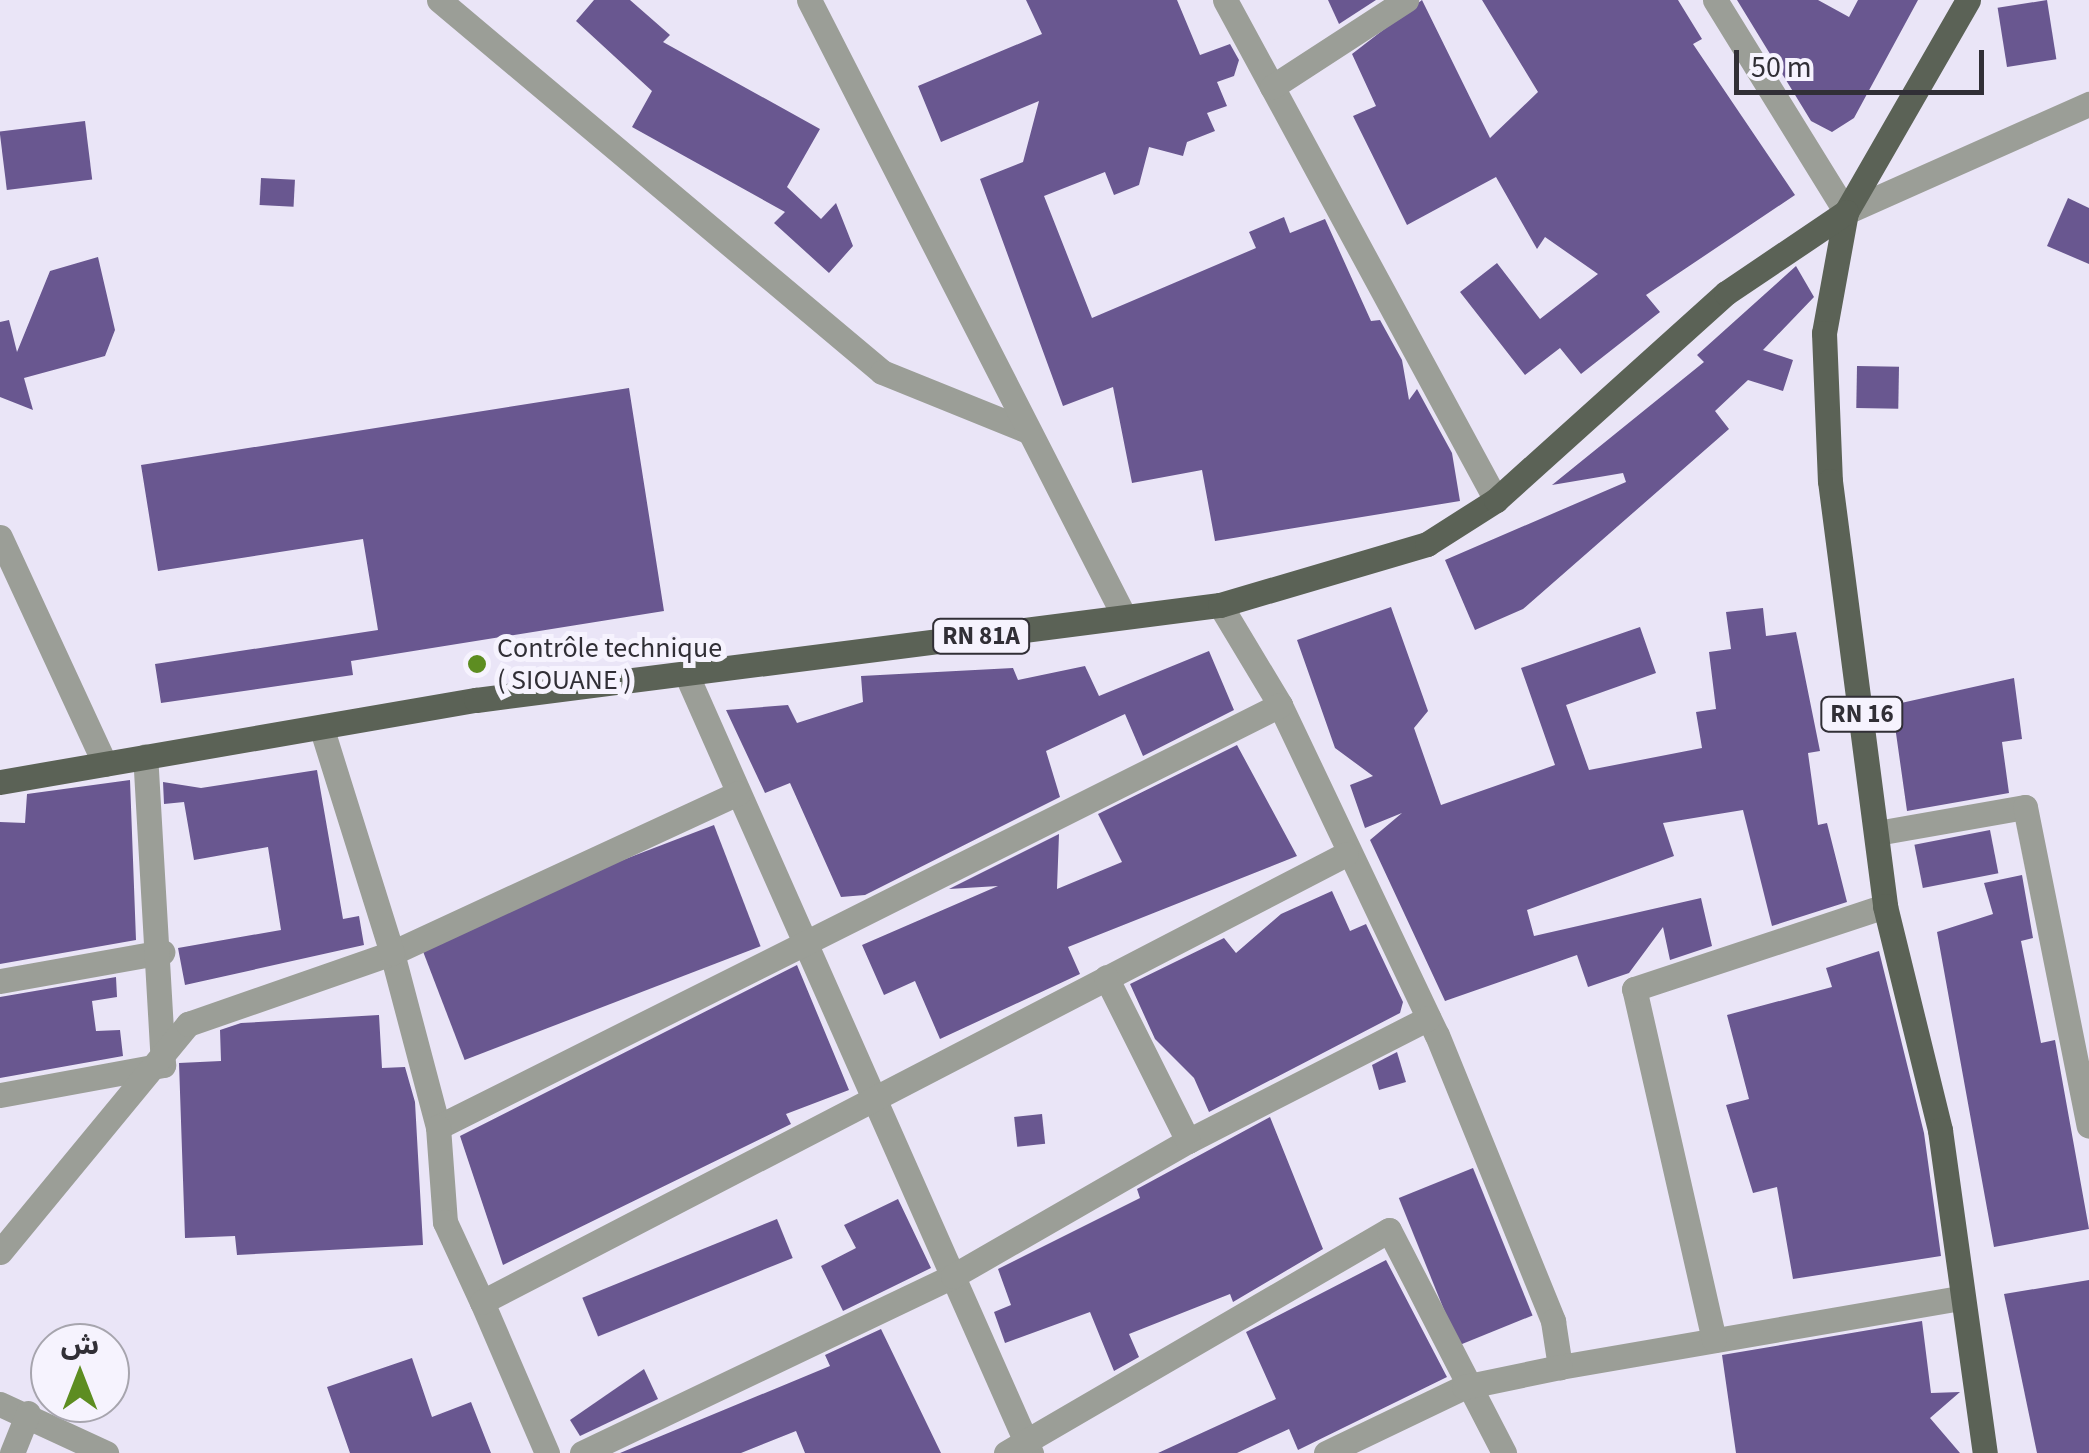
<!DOCTYPE html>
<html>
<head>
<meta charset="utf-8">
<style>
  body { margin:0 }
  #map { position:relative; width:2089px; height:1453px; overflow:hidden; background:#eae5f7; font-family:"Source Sans 3","Noto Sans Arabic",sans-serif }
  div>[style] { position:absolute }
  .building>* { inset:0; background:#695790; transform-origin:0 0 }
  .street>* { height:25px; margin:-12.5px; padding:0 12.5px; transform-origin:12.5px; border-radius:12.5px; background:#9b9e97 }
  .primary>* { height:25px; margin:-12.5px; padding:0 12.5px; transform-origin:12.5px; border-radius:12.5px; background:#5b6256 }
  .dots>* { width:28px; height:28px; translate:-50% -50%; box-sizing:border-box; border:5px solid #f6f3fe; border-radius:50% }
  span { translate:-50% -50%; white-space:nowrap; text-align:center; line-height:1.15; -webkit-text-stroke:10px #f6f3fe; paint-order:stroke }
  .shield-label span { padding:2px 8px; background:#f6f3fe; border:2px solid; border-radius:8px; -webkit-text-stroke-width:0 }
  .shield-label { font-size:25px; color:#312f36; font-weight:700 }
  .poi-label { font-size:28px; color:#312f36 }
  .left { translate:0 -50%; text-align:left }
  .north { position:absolute; left:30px; top:1323px; width:100px; height:100px; box-sizing:border-box; background:#f6f3fe; border:2px solid #a7a5ae; border-radius:50%; rotate:0deg; font-size:28px; font-weight:700; line-height:40px; text-align:center; color:#312f36 }
  .north::after { content:''; display:block; margin:auto; width:35px; height:45px; background:#5d8d21; clip-path:polygon(50% 0,100% 100%,50% 72%,0 100%) }
  .scale { position:absolute; left:1734px; top:50px; width:250px; height:45px; box-sizing:border-box; border:5px solid #312f36; border-top:0; padding-left:12px; font-size:30px; line-height:35px; white-space:nowrap; color:#312f36; -webkit-text-stroke:8px #f6f3fe; paint-order:stroke }
</style>
</head>
<body>
<div id="map">
  <div class="building">
    <div style="clip-path:polygon(594px 0,630px 0,670px 35px,663px 42px,820px 129px,787px 187px,821px 219px,836px 203px,853px 246px,829px 273px,774px 223px,785px 212px,632px 127px,652px 91px,576px 21px)"></div>
    <div style="clip-path:polygon(1026px 0,1177px 0,1200px 55px,1230px 44px,1239px 60px,1234px 76px,1217px 82px,1227px 106px,1207px 113px,1215px 131px,1187px 142px,1183px 156px,1149px 147px,1139px 185px,1114px 195px,1105px 172px,1044px 196px,1092px 318px,1256px 248px,1249px 232px,1284px 217px,1290px 233px,1325px 219px,1371px 321px,1380px 320px,1402px 360px,1409px 400px,1417px 389px,1452px 453px,1460px 501px,1215px 541px,1202px 470px,1132px 483px,1113px 387px,1063px 406px,980px 179px,1023px 162px,1039px 101px,941px 142px,918px 86px,1042px 34px)"></div>
    <div style="clip-path:polygon(1328px 0,1376px 0,1339px 24px)"></div>
    <div style="clip-path:polygon(1422px 0,1490px 138px,1538px 92px,1482px 0,1678px 0,1702px 39px,1693px 44px,1795px 195px,1646px 295px,1660px 312px,1581px 374px,1560px 348px,1525px 375px,1460px 292px,1497px 263px,1540px 319px,1598px 274px,1545px 237px,1537px 249px,1496px 177px,1407px 225px,1353px 116px,1376px 106px,1352px 54px)"></div>
    <div style="clip-path:polygon(1737px 0,1818px 0,1849px 17px,1858px 0,1918px 0,1854px 118px,1832px 132px,1811px 121px)"></div>
    <div style="left:2047px;top:0;width:60px;height:50px;rotate:81deg"></div>
    <div style="left:85px;top:121px;width:59px;height:86px;rotate:83deg"></div>
    <div style="left:261px;top:178px;width:34px;height:27px;rotate:3deg"></div>
    <div style="clip-path:polygon(2068px 198px,2089px 208px,2089px 264px,2047px 246px)"></div>
    <div style="clip-path:polygon(98px 257px,115px 330px,105px 356px,24px 378px,33px 410px,0 397px,0 322px,9px 320px,17px 352px,50px 271px)"></div>
    <div style="clip-path:polygon(1796px 266px,1814px 297px,1763px 350px,1793px 360px,1783px 391px,1748px 380px,1715px 411px,1729px 429px,1523px 609px,1475px 630px,1445px 560px,1626px 482px,1623px 473px,1552px 485px,1704px 362px,1697px 355px)"></div>
    <div style="left:1857px;top:366px;width:42px;height:42px;rotate:1deg"></div>
    <div style="clip-path:polygon(629px 388px,664px 611px,351px 661px,353px 675px,161px 703px,155px 664px,378px 630px,363px 539px,158px 571px,141px 465px)"></div>
    <div style="clip-path:polygon(1391px 607px,1428px 711px,1414px 728px,1441px 805px,1555px 765px,1521px 668px,1640px 627px,1656px 673px,1566px 705px,1589px 770px,1702px 748px,1696px 712px,1716px 709px,1709px 652px,1731px 649px,1726px 612px,1763px 608px,1766px 636px,1796px 632px,1820px 751px,1808px 753px,1818px 825px,1827px 823px,1847px 902px,1772px 926px,1743px 810px,1663px 823px,1674px 856px,1527px 910px,1534px 936px,1701px 898px,1712px 946px,1670px 960px,1663px 927px,1629px 973px,1588px 987px,1577px 955px,1445px 1001px,1370px 840px,1402px 813px,1365px 828px,1350px 785px,1373px 776px,1335px 748px,1297px 640px)"></div>
    <div style="clip-path:polygon(1209px 651px,1234px 710px,1143px 756px,1125px 714px,1046px 751px,1060px 797px,865px 895px,841px 897px,790px 783px,765px 793px,726px 710px,788px 705px,797px 723px,863px 702px,861px 676px,1013px 668px,1018px 680px,1085px 666px,1099px 696px)"></div>
    <div style="clip-path:polygon(2014px 678px,2022px 739px,2002px 742px,2009px 793px,1907px 811px,1892px 705px)"></div>
    <div style="clip-path:polygon(1237px 745px,1297px 856px,1068px 947px,1080px 974px,940px 1039px,915px 981px,884px 995px,862px 945px,998px 886px,949px 889px,1059px 834px,1057px 889px,1122px 862px,1098px 814px)"></div>
    <div style="clip-path:polygon(317px 770px,343px 919px,359px 916px,364px 945px,185px 985px,178px 948px,281px 930px,268px 847px,194px 860px,184px 802px,164px 804px,163px 782px,201px 788px)"></div>
    <div style="clip-path:polygon(130px 780px,136px 940px,0 964px,0 822px,25px 823px,27px 794px)"></div>
    <div style="left:714px;top:825px;width:130px;height:317px;rotate:69deg"></div>
    <div style="left:1990px;top:830px;width:44px;height:77px;rotate:79deg"></div>
    <div style="clip-path:polygon(2022px 875px,2033px 938px,2021px 941px,2041px 1043px,2055px 1040px,2089px 1229px,1994px 1247px,1937px 932px,1993px 914px,1984px 883px)"></div>
    <div style="clip-path:polygon(1332px 891px,1350px 931px,1366px 924px,1403px 1002px,1400px 1013px,1209px 1112px,1194px 1078px,1155px 1039px,1130px 984px,1224px 938px,1236px 953px,1281px 914px)"></div>
    <div style="clip-path:polygon(1879px 951px,1924px 1133px,1941px 1256px,1793px 1279px,1777px 1187px,1753px 1193px,1726px 1105px,1749px 1099px,1727px 1015px,1832px 987px,1826px 968px)"></div>
    <div style="clip-path:polygon(797px 965px,849px 1090px,786px 1114px,791px 1124px,503px 1265px,460px 1136px)"></div>
    <div style="clip-path:polygon(116px 977px,117px 997px,92px 1001px,96px 1031px,120px 1030px,123px 1056px,0 1078px,0 997px)"></div>
    <div style="clip-path:polygon(379px 1015px,382px 1068px,405px 1067px,415px 1102px,423px 1245px,237px 1255px,235px 1236px,185px 1238px,179px 1063px,221px 1061px,220px 1030px,241px 1023px)"></div>
    <div style="clip-path:polygon(1397px 1052px,1406px 1082px,1379px 1090px,1372px 1065px)"></div>
    <div style="left:1042px;top:1114px;width:30px;height:28px;rotate:84deg"></div>
    <div style="clip-path:polygon(1270px 1117px,1323px 1249px,1233px 1302px,1230px 1294px,1129px 1334px,1139px 1357px,1114px 1371px,1090px 1312px,1005px 1343px,994px 1312px,1011px 1305px,998px 1269px,1140px 1198px,1137px 1189px)"></div>
    <div style="left:1473px;top:1168px;width:159px;height:80px;rotate:68deg"></div>
    <div style="clip-path:polygon(898px 1199px,931px 1268px,843px 1311px,821px 1266px,856px 1248px,844px 1225px)"></div>
    <div style="left:777px;top:1219px;width:42px;height:210px;rotate:68deg"></div>
    <div style="clip-path:polygon(1386px 1260px,1447px 1377px,1298px 1450px,1289px 1429px,1237px 1453px,1158px 1453px,1276px 1399px,1246px 1332px)"></div>
    <div style="clip-path:polygon(2089px 1280px,2089px 1453px,2037px 1453px,2004px 1294px)"></div>
    <div style="clip-path:polygon(1922px 1321px,1931px 1393px,1960px 1392px,1930px 1418px,1960px 1453px,1736px 1453px,1722px 1355px)"></div>
    <div style="clip-path:polygon(881px 1329px,941px 1453px,805px 1453px,796px 1431px,741px 1453px,620px 1453px,830px 1366px,825px 1355px)"></div>
    <div style="clip-path:polygon(412px 1358px,432px 1417px,471px 1402px,491px 1453px,350px 1453px,327px 1387px)"></div>
    <div style="clip-path:polygon(644px 1369px,658px 1399px,580px 1436px,570px 1420px)"></div>
  </div>
  <div class="street">
    <div style="left:439px;top:0;width:578px;rotate:40.02deg"></div>
    <div style="left:882px;top:372px;width:157px;rotate:22deg"></div>
    <div style="left:809px;top:0;width:692px;rotate:62.92deg"></div>
    <div style="left:1225px;top:0;width:569px;rotate:61.54deg"></div>
    <div style="left:1715px;top:0;width:249px;rotate:58.3deg"></div>
    <div style="left:1846px;top:212px;width:266px;rotate:-24deg"></div>
    <div style="left:1272px;top:87px;width:160px;rotate:-33deg"></div>
    <div style="left:0;top:537px;width:250px;rotate:65.2deg"></div>
    <div style="left:1220px;top:605px;width:117px;rotate:59deg"></div>
    <div style="left:1280px;top:705px;width:365px;rotate:64.6deg"></div>
    <div style="left:1437px;top:1035px;width:309px;rotate:67.9deg"></div>
    <div style="left:1553px;top:1321px;width:47px;rotate:81.3deg"></div>
    <div style="left:1560px;top:1367px;width:405px;rotate:-9.8deg"></div>
    <div style="left:688px;top:678px;width:848px;rotate:66.13deg"></div>
    <div style="left:738px;top:793px;width:381px;rotate:155.2deg"></div>
    <div style="left:392px;top:953px;width:180px;rotate:75.2deg"></div>
    <div style="left:438px;top:1127px;width:942px;rotate:-26.62deg"></div>
    <div style="left:1877px;top:833px;width:150px;rotate:-10deg"></div>
    <div style="left:2025px;top:807px;width:325px;rotate:78.7deg"></div>
    <div style="left:0;top:981px;width:165px;rotate:-10.1deg"></div>
    <div style="left:0;top:1095px;width:166px;rotate:-10.4deg"></div>
    <div style="left:163px;top:1065px;width:309px;rotate:-93.3deg"></div>
    <div style="left:438px;top:1127px;width:95px;rotate:85.8deg"></div>
    <div style="left:445px;top:1222px;width:88px;rotate:65.2deg"></div>
    <div style="left:1188px;top:1141px;width:270px;rotate:-27.1deg"></div>
    <div style="left:0;top:1252px;width:296px;rotate:-50.5deg"></div>
    <div style="left:188px;top:1024px;width:216px;rotate:-19.2deg"></div>
    <div style="left:392px;top:953px;width:237px;rotate:-107.4deg"></div>
    <div style="left:1714px;top:1340px;width:360px;rotate:-102.8deg"></div>
    <div style="left:1634px;top:989px;width:264px;rotate:-18.3deg"></div>
    <div style="left:0;top:1404px;width:117px;rotate:24.8deg"></div>
    <div style="left:12px;top:1453px;width:43px;rotate:-68.2deg"></div>
    <div style="left:547px;top:1453px;width:164px;rotate:-113.3deg"></div>
    <div style="left:482px;top:1302px;width:973px;rotate:-27.41deg"></div>
    <div style="left:582px;top:1453px;width:411px;rotate:-25.5deg"></div>
    <div style="left:953px;top:1276px;width:271px;rotate:-29.9deg"></div>
    <div style="left:1188px;top:1141px;width:183px;rotate:-116.6deg"></div>
    <div style="left:1006px;top:1453px;width:443px;rotate:-30.2deg"></div>
    <div style="left:1389px;top:1230px;width:251px;rotate:62.7deg"></div>
    <div style="left:1326px;top:1453px;width:153px;rotate:-25.6deg"></div>
    <div style="left:1464px;top:1387px;width:98px;rotate:-11.8deg"></div>
  </div>
  <div class="primary">
    <div style="left:1968px;top:0;width:245px;rotate:119.9deg"></div>
    <div style="left:1846px;top:212px;width:123px;rotate:100.3deg"></div>
    <div style="left:1824px;top:333px;width:148px;rotate:87.7deg"></div>
    <div style="left:1830px;top:481px;width:429px;rotate:82.6deg"></div>
    <div style="left:1885px;top:906px;width:231px;rotate:76.2deg"></div>
    <div style="left:1940px;top:1130px;width:326px;rotate:82.1deg"></div>
    <div style="left:0;top:782px;width:483px;rotate:-9.8deg"></div>
    <div style="left:476px;top:700px;width:750px;rotate:-7.28deg"></div>
    <div style="left:1220px;top:605px;width:216px;rotate:-16.4deg"></div>
    <div style="left:1427px;top:544px;width:82px;rotate:-32.5deg"></div>
    <div style="left:1496px;top:500px;width:309px;rotate:-42deg"></div>
    <div style="left:1726px;top:293px;width:145px;rotate:-34deg"></div>
  </div>
  <div class="dots">
    <div style="left:477px;top:664px;background:#5d8d21"></div>
  </div>
  <div class="shield-label">
    <span style="left:981px;top:636px">RN 81A</span>
    <span style="left:1862px;top:714px">RN 16</span>
  </div>
  <div class="poi-label">
    <span class="left" style="left:497px;top:664px">Contrôle technique<br>( SIOUANE )</span>
  </div>
  <div class="north">ش</div>
  <div class="scale">50 m</div>
</div>
</body>
</html>
